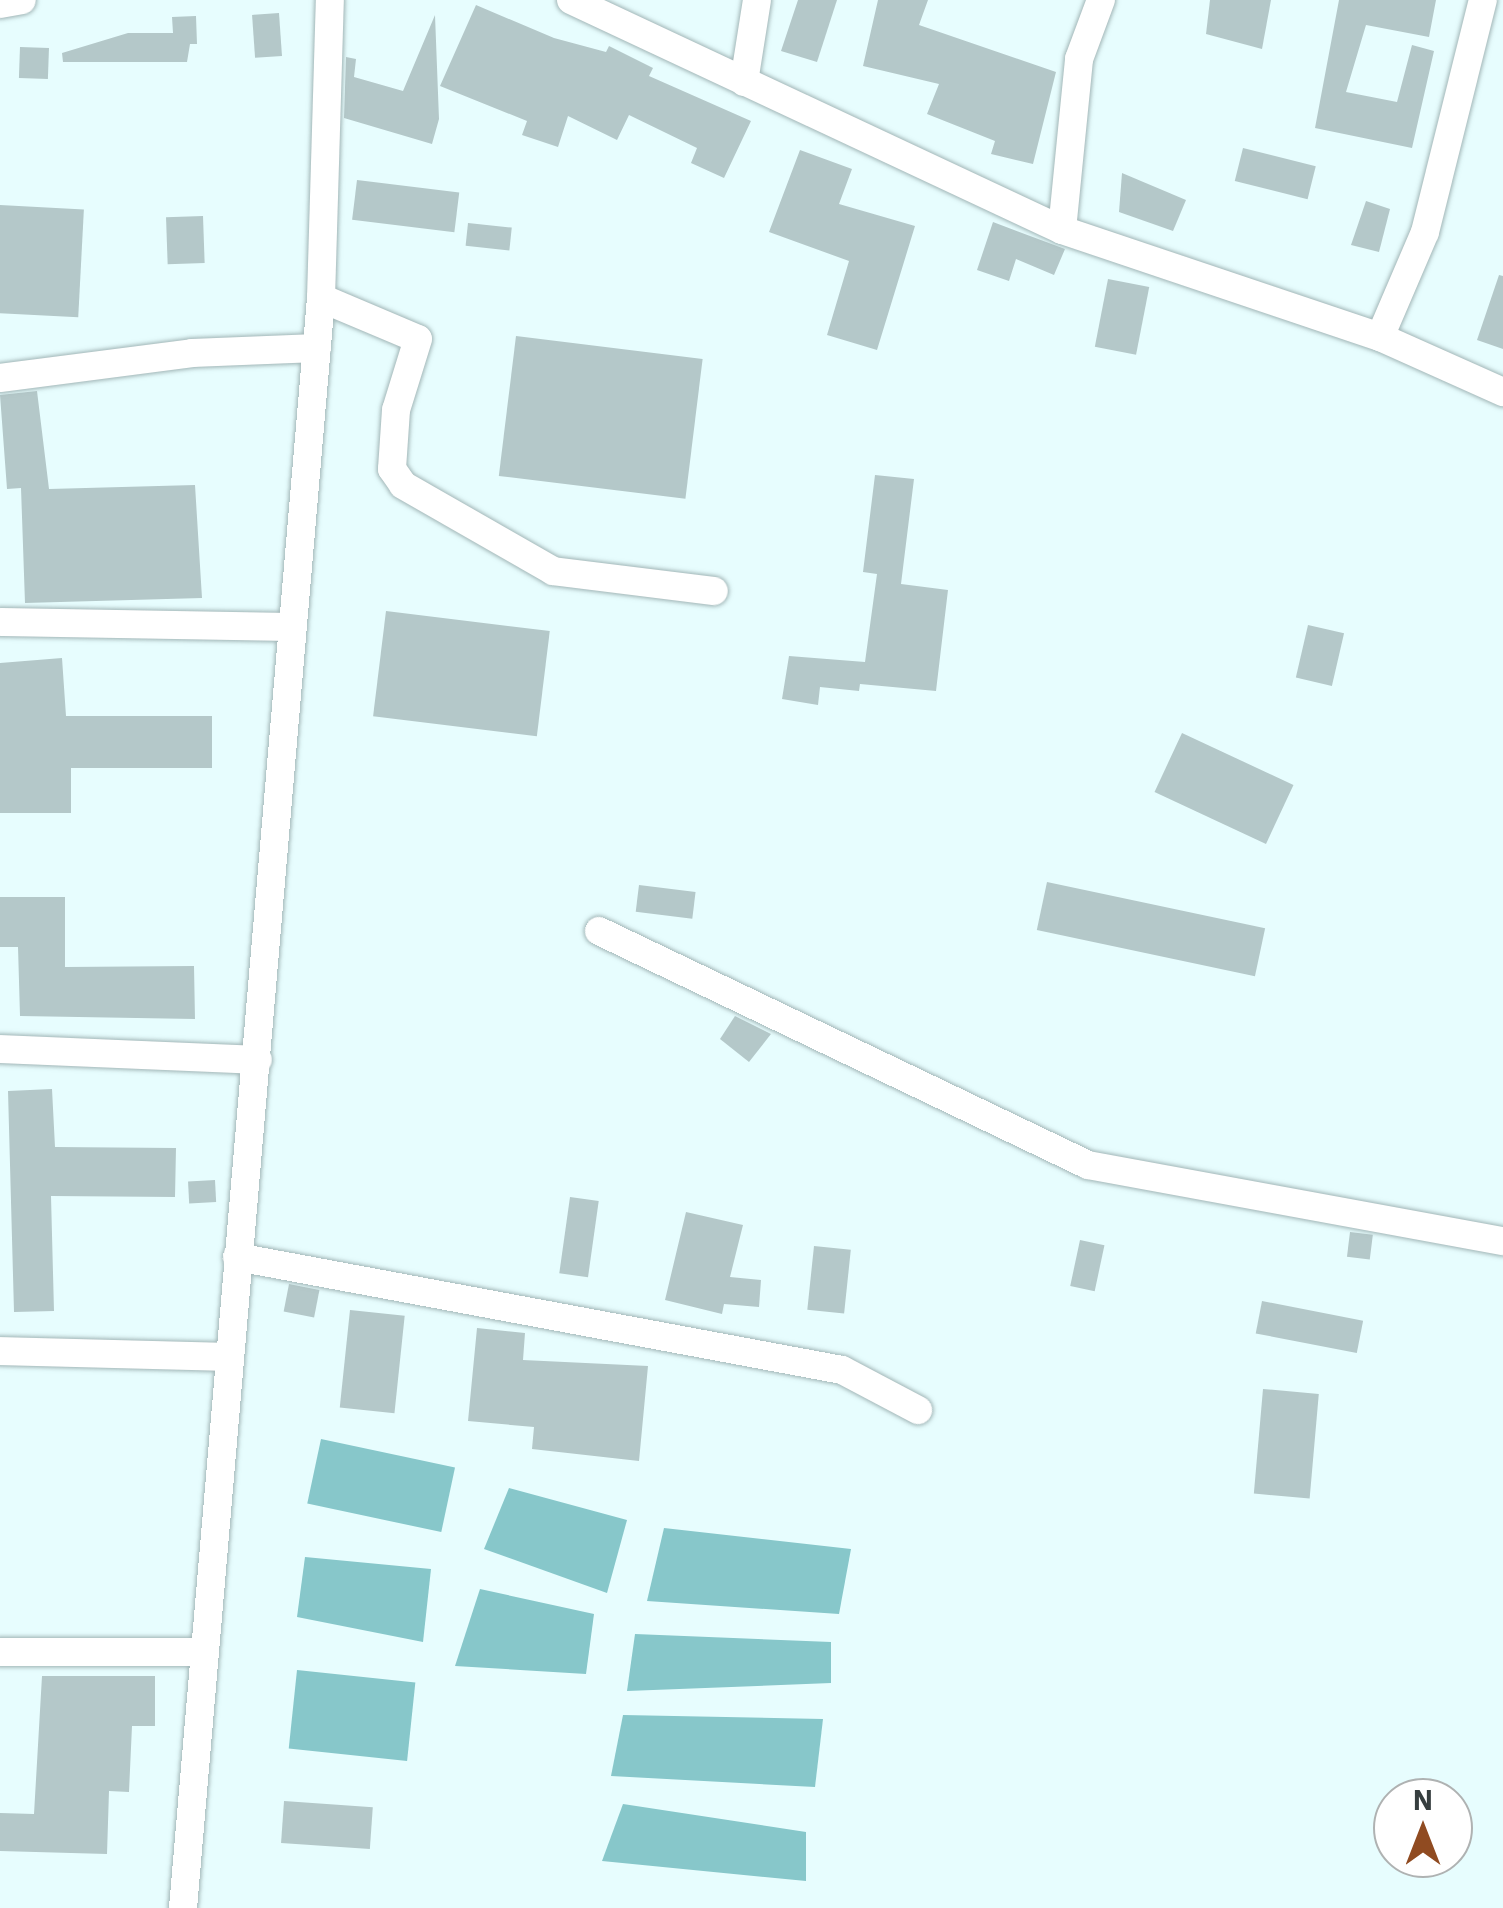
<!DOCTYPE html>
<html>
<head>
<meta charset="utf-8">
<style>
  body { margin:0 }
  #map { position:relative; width:1503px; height:1908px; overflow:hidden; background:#e7fdfe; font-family:"IBM Plex Sans",sans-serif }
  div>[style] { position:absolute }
  .water>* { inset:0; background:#87c7ca; transform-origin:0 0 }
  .building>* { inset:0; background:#b4c8c9; transform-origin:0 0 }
  .roads { filter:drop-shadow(0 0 2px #a2b6b7) drop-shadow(0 0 2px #a2b6b7) }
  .minor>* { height:28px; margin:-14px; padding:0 14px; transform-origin:14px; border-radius:14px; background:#fff }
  span { translate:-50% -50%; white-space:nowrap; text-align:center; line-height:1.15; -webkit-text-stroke:9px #fff; paint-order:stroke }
  .north { position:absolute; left:1373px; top:1778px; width:100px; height:100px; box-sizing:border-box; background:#fff; border:2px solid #afb2b2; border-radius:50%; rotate:0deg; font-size:28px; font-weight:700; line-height:40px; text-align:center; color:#363e3f }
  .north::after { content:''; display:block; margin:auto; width:35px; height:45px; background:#904b21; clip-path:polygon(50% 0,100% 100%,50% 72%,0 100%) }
</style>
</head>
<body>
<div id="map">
  <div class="water">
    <div style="left:321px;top:1439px;width:137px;height:66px;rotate:12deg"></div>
    <div style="clip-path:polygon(509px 1488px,627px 1520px,607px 1593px,484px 1549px)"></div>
    <div style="clip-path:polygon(664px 1528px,851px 1549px,839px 1614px,647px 1601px)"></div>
    <div style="clip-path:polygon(305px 1557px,431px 1569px,423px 1642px,297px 1617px)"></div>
    <div style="clip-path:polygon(480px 1589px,594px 1614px,586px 1674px,455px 1666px)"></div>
    <div style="clip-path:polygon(635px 1634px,831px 1642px,831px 1683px,627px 1691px)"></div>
    <div style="left:297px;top:1670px;width:119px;height:79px;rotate:6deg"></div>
    <div style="clip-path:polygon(623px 1715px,823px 1719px,815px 1787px,611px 1776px)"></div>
    <div style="clip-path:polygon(623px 1804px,806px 1832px,806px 1881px,602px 1861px)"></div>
  </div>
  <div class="building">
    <div style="clip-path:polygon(798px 0,837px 0,817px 62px,781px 51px)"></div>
    <div style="clip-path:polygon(878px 0,928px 0,919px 25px,1056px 72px,1033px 164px,991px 154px,995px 141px,927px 114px,939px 84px,863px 66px)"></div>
    <div style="clip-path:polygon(1210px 0,1271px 0,1262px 49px,1206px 34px)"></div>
    <div style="clip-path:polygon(1339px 0,1436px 0,1429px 37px,1366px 25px,1346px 92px,1397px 102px,1412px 45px,1434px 51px,1412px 148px,1315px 128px)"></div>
    <div style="clip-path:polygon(476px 5px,554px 38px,606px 52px,609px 46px,653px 68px,649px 76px,751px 121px,724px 178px,691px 163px,697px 148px,629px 115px,617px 140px,568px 116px,558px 147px,522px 135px,527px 121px,440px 86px)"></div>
    <div style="left:279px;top:13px;width:43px;height:27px;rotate:86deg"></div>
    <div style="clip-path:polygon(435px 15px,439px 119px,432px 144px,344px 118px,346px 57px,356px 59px,354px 77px,403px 91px)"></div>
    <div style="clip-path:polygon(196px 16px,197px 44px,190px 44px,187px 62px,63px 62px,62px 53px,128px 33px,173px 33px,172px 17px)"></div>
    <div style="left:20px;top:47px;width:29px;height:31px;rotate:2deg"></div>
    <div style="left:1243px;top:148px;width:75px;height:34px;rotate:14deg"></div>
    <div style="clip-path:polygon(800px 150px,852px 169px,839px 204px,915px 226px,877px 350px,827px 335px,849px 261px,769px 232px)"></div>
    <div style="clip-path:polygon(1122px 173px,1186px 200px,1173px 231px,1119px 212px)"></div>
    <div style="left:357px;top:180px;width:103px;height:40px;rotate:7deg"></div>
    <div style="clip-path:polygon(1366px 201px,1390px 209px,1379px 252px,1351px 245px)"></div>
    <div style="left:0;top:205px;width:84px;height:108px;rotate:3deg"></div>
    <div style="left:203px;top:216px;width:47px;height:37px;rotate:88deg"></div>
    <div style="clip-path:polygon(993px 222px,1065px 249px,1054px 275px,1016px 259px,1009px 281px,977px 270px)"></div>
    <div style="left:468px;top:223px;width:44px;height:23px;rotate:6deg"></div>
    <div style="clip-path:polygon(1499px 275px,1503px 276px,1503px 349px,1477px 340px)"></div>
    <div style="left:1108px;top:279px;width:42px;height:69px;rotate:11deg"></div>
    <div style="left:516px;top:336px;width:188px;height:141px;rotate:7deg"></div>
    <div style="clip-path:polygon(37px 391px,49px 489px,195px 485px,202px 598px,25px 603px,21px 488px,7px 489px,0 395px)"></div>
    <div style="clip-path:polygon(875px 475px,914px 479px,901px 584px,948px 590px,936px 691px,860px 684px,859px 691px,820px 687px,818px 705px,782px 699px,789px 656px,865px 662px,877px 574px,863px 572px)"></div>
    <div style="left:386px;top:611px;width:165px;height:106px;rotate:7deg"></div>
    <div style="left:1308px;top:625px;width:37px;height:54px;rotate:13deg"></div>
    <div style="clip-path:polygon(62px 658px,66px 716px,212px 716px,212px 768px,71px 768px,71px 813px,0 813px,0 663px)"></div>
    <div style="left:1182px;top:733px;width:123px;height:65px;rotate:25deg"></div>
    <div style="left:1047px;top:882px;width:223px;height:49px;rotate:12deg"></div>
    <div style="left:639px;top:885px;width:57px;height:27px;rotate:7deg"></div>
    <div style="clip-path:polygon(0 897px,65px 897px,65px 967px,194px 966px,195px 1019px,20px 1016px,18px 947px,0 947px)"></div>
    <div style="clip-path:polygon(735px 1016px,771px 1034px,749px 1062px,720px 1039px)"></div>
    <div style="clip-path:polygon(52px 1089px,55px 1147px,176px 1148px,175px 1197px,51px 1196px,54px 1311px,14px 1312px,8px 1091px)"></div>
    <div style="left:215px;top:1180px;width:22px;height:27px;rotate:87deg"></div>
    <div style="left:570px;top:1197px;width:29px;height:77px;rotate:8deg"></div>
    <div style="clip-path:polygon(686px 1212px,743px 1225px,730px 1277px,761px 1280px,759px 1307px,724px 1304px,722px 1314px,665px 1300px)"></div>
    <div style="left:1350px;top:1232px;width:23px;height:25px;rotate:7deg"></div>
    <div style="left:1080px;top:1240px;width:25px;height:47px;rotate:12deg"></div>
    <div style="left:814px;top:1246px;width:37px;height:64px;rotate:6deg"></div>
    <div style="left:289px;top:1284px;width:31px;height:28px;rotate:11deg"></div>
    <div style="left:1262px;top:1301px;width:103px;height:33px;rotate:11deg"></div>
    <div style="left:350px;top:1310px;width:55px;height:98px;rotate:6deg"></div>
    <div style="clip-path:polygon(477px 1328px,525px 1333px,523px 1360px,648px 1366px,639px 1461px,532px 1449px,534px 1427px,468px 1421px)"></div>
    <div style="left:1263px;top:1389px;width:56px;height:105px;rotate:5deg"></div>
    <div style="clip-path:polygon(42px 1676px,155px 1676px,155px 1726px,132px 1726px,129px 1792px,109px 1791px,107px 1854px,0 1851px,0 1813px,34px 1814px)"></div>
    <div style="left:284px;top:1801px;width:89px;height:42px;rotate:4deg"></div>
  </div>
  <div class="roads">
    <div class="minor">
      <div style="left:571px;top:0;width:542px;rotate:25.1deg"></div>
      <div style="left:1062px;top:230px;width:336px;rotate:18.6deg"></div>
      <div style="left:1380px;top:337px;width:135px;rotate:24.1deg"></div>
      <div style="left:0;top:4px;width:22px;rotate:-10deg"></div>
      <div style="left:744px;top:82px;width:83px;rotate:-81deg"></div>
      <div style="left:1062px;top:230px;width:172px;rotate:-84.3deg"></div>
      <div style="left:1079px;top:59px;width:63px;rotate:-69.6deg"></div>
      <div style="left:321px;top:298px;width:105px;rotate:22.9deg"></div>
      <div style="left:418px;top:339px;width:74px;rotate:107.2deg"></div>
      <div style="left:396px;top:410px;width:59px;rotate:93.9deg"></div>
      <div style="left:392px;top:469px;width:19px;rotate:55deg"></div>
      <div style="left:403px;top:485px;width:173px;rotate:29.8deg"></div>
      <div style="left:553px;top:571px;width:162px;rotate:7.1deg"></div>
      <div style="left:1380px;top:337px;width:114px;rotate:-66.8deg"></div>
      <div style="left:1425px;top:232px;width:239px;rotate:-76deg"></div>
      <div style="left:0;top:378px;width:194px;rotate:-7.4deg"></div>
      <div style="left:192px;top:353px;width:125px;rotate:-2.3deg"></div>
      <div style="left:0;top:622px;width:291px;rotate:1deg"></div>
      <div style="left:599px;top:931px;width:542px;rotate:25.57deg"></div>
      <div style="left:1088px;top:1165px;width:422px;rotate:10.4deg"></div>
      <div style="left:0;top:1049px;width:258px;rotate:2.4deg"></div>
      <div style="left:237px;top:1257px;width:615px;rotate:10.58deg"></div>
      <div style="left:842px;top:1370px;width:86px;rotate:27.8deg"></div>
      <div style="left:0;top:1351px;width:226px;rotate:1.5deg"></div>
      <div style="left:0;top:1652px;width:200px"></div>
      <div style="left:183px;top:1908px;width:1616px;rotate:-85.1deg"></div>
      <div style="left:321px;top:298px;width:298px;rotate:-88.3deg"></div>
    </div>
  </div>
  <div class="north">N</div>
</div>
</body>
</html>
